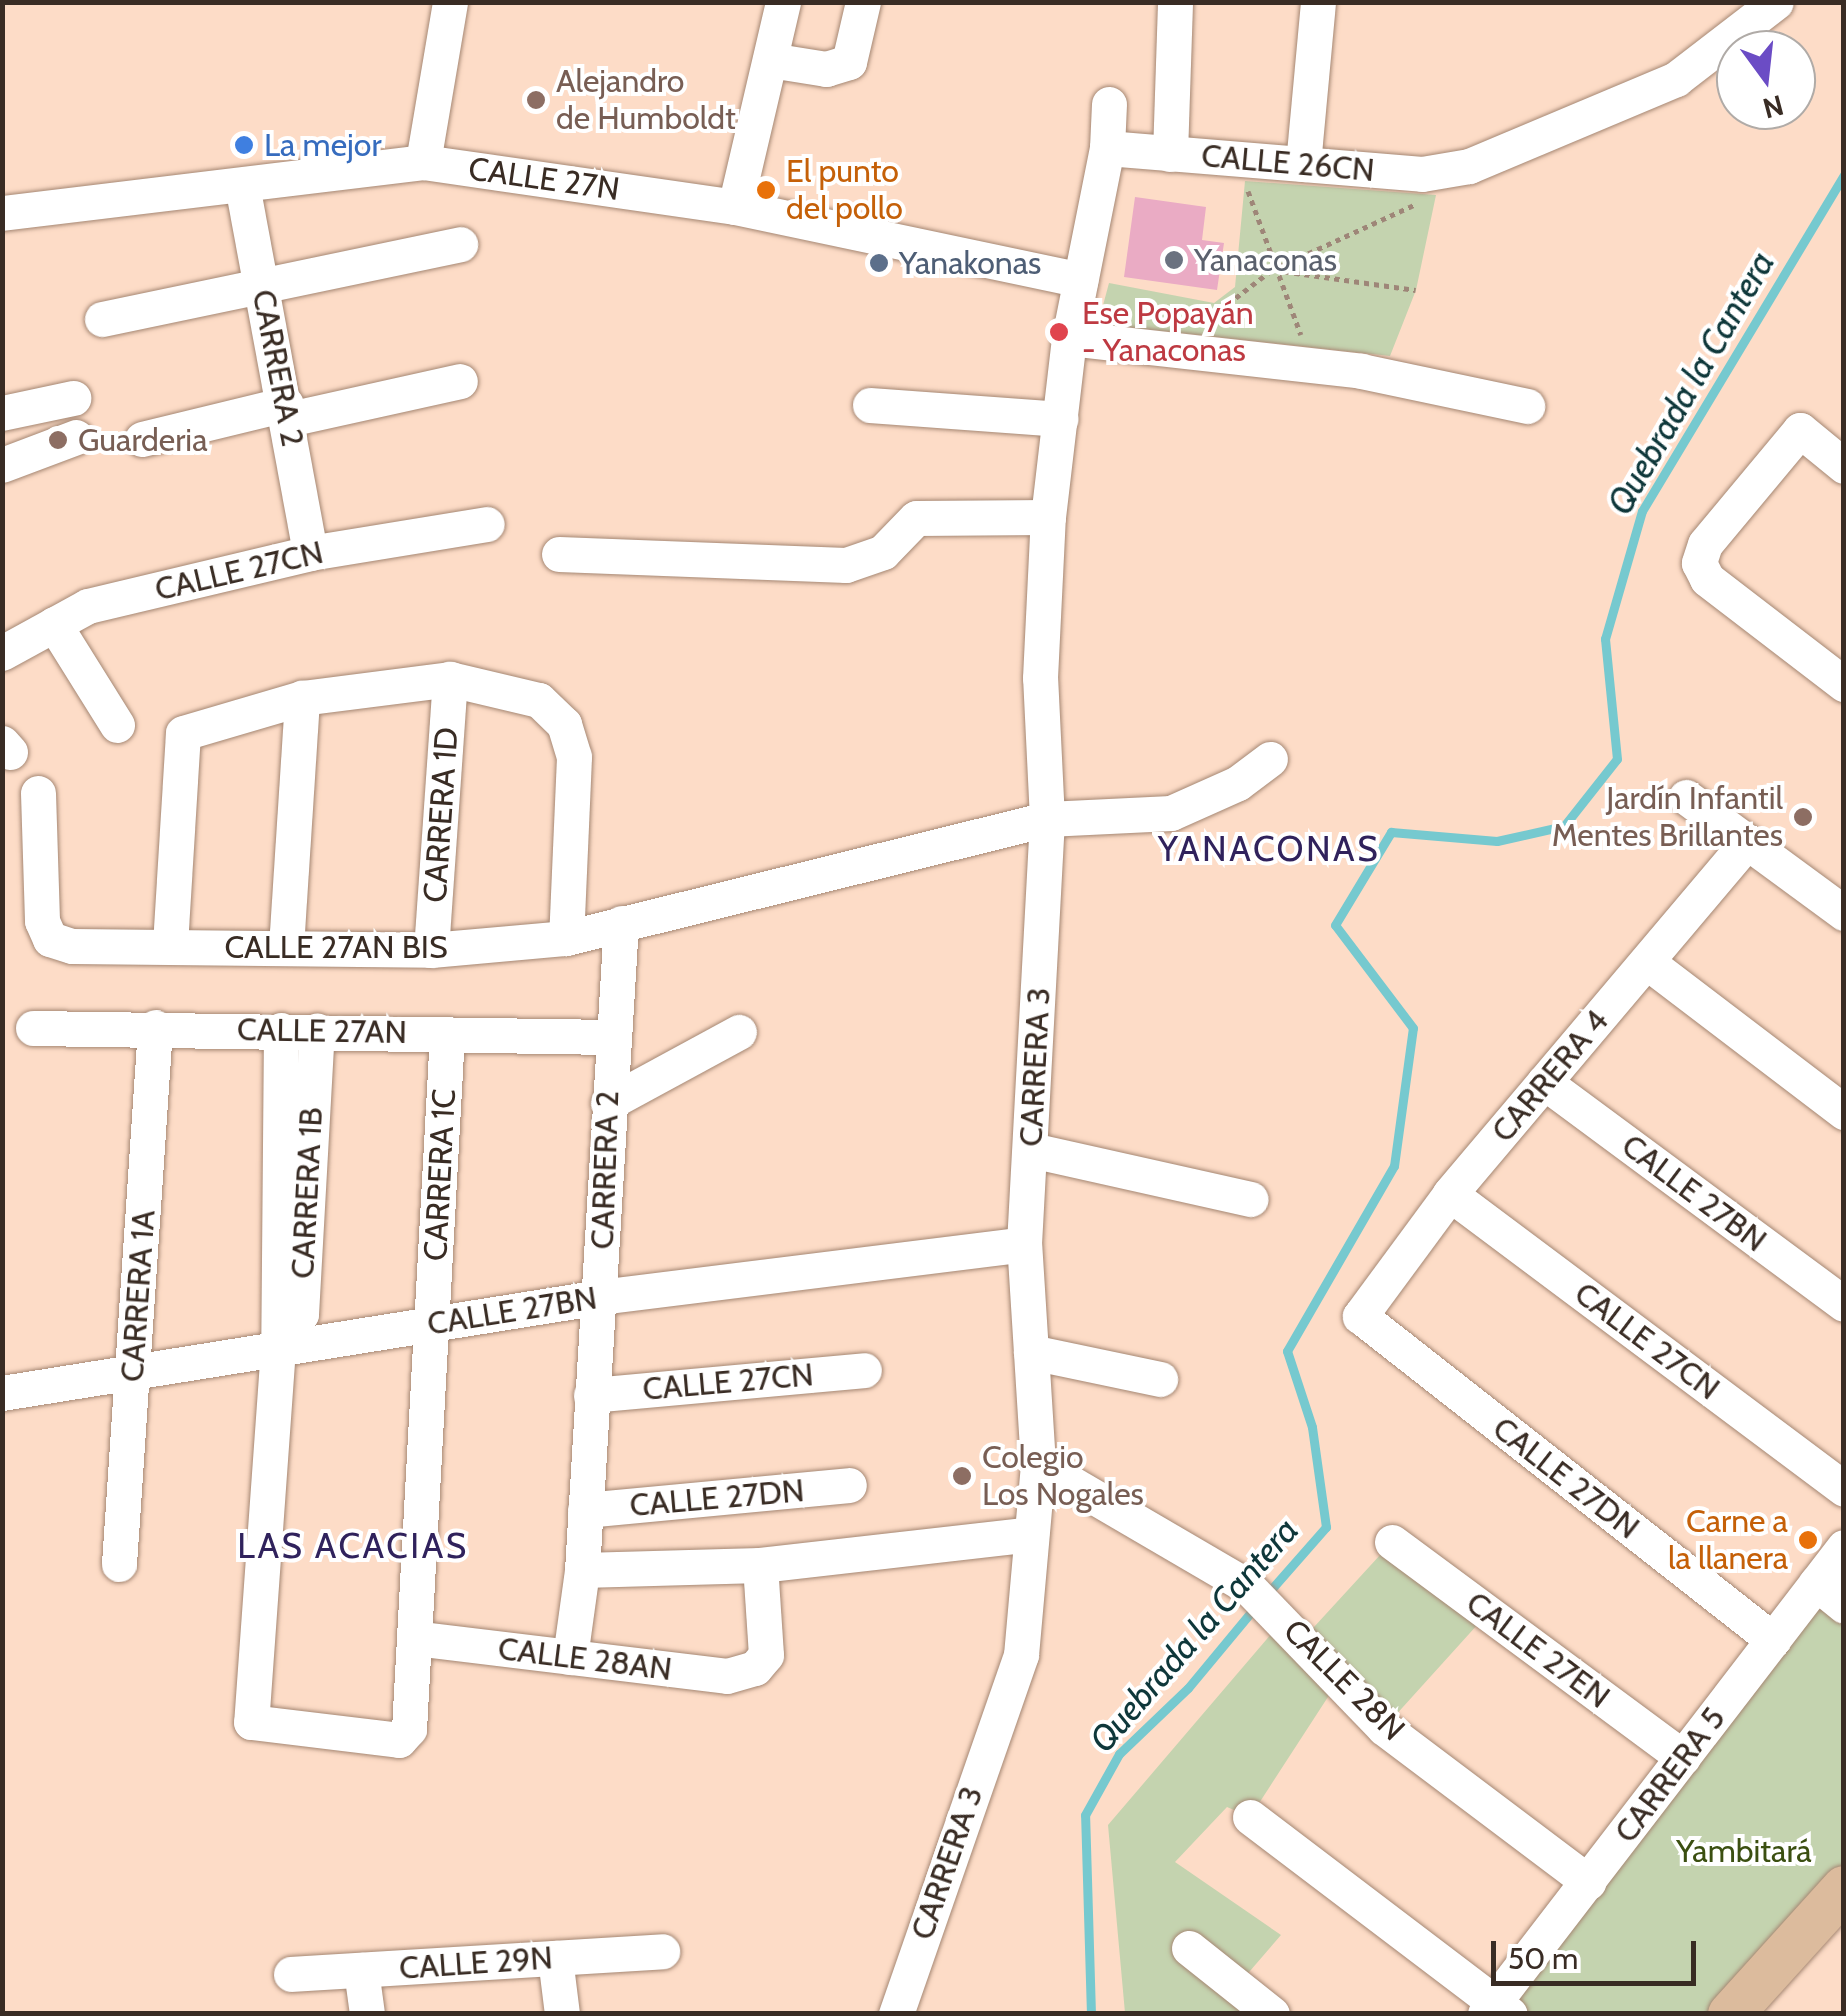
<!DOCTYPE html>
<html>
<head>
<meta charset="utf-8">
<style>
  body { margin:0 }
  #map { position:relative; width:1846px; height:2016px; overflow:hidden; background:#fddcc7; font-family:Cabin,sans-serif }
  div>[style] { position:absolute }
  .green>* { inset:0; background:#c4d3af }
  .stream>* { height:9px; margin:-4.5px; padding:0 4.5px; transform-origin:4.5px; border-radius:4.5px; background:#76c9cf }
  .building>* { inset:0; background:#eaabc4 }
  .path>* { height:5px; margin-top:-2.5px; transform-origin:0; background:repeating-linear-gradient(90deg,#9e8678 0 5px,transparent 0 10px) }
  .roads { filter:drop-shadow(0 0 2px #a58773) drop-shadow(0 0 2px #a58773) }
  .minor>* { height:35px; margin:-17.5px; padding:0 17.5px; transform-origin:17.5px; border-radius:17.5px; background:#fff }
  .major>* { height:45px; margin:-22.5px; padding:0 22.5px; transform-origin:22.5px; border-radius:22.5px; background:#dcbb9d }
  .dots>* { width:28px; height:28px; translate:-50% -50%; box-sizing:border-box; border:5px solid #fff; border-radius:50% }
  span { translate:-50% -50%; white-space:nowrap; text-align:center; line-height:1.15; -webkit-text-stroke:8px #fff; paint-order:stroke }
  .education-label { font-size:32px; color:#785e54 }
  .left { translate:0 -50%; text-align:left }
  .right { translate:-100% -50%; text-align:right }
  .shop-label { font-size:32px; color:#366cbe }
  .street-label { font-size:32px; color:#392c24 }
  .food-label { font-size:32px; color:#c56008 }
  .worship-label { font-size:32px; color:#5b616d }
  .service-label { font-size:32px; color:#4e5e75 }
  .health-label { font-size:32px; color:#be3a42 }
  .park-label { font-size:32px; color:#3b4f11 }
  .water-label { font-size:35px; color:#0e373a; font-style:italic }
  .neighbourhood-label { font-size:35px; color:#30225c; letter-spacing:2.5px }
  .frame { position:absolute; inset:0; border:5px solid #392c24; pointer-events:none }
  .north { position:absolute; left:1716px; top:30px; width:100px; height:100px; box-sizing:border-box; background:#fff; border:2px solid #b0aba7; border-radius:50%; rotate:165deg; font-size:28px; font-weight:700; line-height:40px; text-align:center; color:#392c24 }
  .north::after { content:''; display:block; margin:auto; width:35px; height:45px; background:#6b4cc5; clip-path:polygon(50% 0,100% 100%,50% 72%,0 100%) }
  .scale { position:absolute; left:1491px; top:1941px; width:205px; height:45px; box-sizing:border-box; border:5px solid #392c24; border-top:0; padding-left:12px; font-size:30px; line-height:35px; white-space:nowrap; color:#392c24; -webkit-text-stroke:8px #fff; paint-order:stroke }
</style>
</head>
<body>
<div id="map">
  <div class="green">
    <div style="clip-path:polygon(1245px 181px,1436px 195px,1416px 290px,1390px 356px,1098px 324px,1109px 283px,1214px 303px,1235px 287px)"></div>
    <div style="clip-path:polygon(1392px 1542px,1488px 1613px,1384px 1728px,1339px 1680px,1250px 1817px,1227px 1807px,1175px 1862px,1281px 1935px,1237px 1986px,1247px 2013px,1125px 2013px,1108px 1825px,1284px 1619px,1303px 1639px)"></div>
    <div style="clip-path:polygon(1825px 1592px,1843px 1608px,1843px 1888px,1730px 2013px,1510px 2013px,1496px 2003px)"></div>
  </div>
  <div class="stream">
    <div style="left:1268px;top:1593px;width:88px;rotate:-48.7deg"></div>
    <div style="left:1326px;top:1527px;width:101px;rotate:-98deg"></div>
    <div style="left:1312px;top:1427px;width:80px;rotate:-108.2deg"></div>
    <div style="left:1287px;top:1351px;width:214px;rotate:-60deg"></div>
    <div style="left:1394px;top:1166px;width:139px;rotate:-82.2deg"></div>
    <div style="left:1413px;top:1028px;width:129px;rotate:-127.1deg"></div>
    <div style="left:1335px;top:925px;width:109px;rotate:-58.9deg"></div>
    <div style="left:1391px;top:832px;width:106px;rotate:4.9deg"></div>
    <div style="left:1497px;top:841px;width:69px;rotate:-12.6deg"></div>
    <div style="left:1564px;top:826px;width:85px;rotate:-51.7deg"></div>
    <div style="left:1617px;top:759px;width:121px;rotate:-95.7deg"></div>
    <div style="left:1605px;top:639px;width:133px;rotate:-73.9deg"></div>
    <div style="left:1642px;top:511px;width:392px;rotate:-59deg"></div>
    <div style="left:1091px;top:2014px;width:199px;rotate:-91.7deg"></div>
    <div style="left:1085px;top:1815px;width:70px;rotate:-60.9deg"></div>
    <div style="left:1119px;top:1754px;width:95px;rotate:-43.7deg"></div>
    <div style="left:1188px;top:1688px;width:108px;rotate:-50.3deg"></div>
  </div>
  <div class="building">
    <div style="clip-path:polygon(1135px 197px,1206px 207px,1202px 240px,1224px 243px,1217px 290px,1124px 277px)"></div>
  </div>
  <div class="path">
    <div style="left:1248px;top:191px;width:153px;rotate:69.8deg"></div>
    <div style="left:1275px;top:270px;width:142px;rotate:8.1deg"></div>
    <div style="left:1185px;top:318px;width:27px;rotate:-4deg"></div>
    <div style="left:1212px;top:316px;width:76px;rotate:-37.5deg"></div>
    <div style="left:1272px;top:270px;width:156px;rotate:-24.6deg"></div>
  </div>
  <div class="roads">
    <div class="minor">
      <div style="left:770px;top:60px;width:57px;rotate:9.1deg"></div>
      <div style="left:826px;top:69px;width:24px;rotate:-17deg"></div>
      <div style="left:849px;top:62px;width:62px;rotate:-76.9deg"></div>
      <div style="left:1107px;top:148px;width:316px;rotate:4.7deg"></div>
      <div style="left:1422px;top:174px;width:48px;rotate:-9.7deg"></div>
      <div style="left:1469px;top:166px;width:225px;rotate:-22.8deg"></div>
      <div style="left:1676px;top:79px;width:126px;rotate:-37.6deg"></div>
      <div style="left:1170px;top:154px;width:152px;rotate:-88.1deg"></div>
      <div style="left:423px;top:162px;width:162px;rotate:-80.4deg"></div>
      <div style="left:1303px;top:164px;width:163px;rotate:-84.7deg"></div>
      <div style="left:242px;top:185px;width:374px;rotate:79.5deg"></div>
      <div style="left:735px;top:207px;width:211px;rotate:-76.8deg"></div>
      <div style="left:2px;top:213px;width:424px;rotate:-6.9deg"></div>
      <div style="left:423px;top:162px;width:315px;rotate:8.2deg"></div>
      <div style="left:735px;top:207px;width:353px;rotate:11.9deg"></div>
      <div style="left:102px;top:319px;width:366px;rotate:-11.8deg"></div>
      <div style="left:1069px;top:338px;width:294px;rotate:6.4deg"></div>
      <div style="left:1361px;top:371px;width:170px;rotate:11.9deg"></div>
      <div style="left:870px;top:405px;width:191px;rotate:4.2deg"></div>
      <div style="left:2px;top:413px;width:73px;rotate:-11.9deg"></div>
      <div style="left:289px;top:419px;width:175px;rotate:-12.5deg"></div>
      <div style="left:142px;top:439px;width:148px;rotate:-13.7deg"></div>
      <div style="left:2px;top:465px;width:79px;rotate:-20.7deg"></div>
      <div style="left:1844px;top:466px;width:57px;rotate:-140.7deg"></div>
      <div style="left:1800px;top:430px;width:148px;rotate:129.8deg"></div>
      <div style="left:1705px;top:544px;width:20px;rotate:108deg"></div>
      <div style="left:1699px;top:563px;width:18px;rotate:63deg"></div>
      <div style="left:1707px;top:579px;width:173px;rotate:37.5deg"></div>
      <div style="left:559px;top:554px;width:287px;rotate:2.2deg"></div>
      <div style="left:846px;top:565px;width:39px;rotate:-19deg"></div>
      <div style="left:883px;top:552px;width:47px;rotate:-45.9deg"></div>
      <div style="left:916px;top:518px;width:132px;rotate:-0.4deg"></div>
      <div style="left:54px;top:624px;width:119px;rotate:58deg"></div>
      <div style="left:2px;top:653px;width:98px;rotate:-28.7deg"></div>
      <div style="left:88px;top:606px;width:228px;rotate:-13.4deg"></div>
      <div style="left:310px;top:553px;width:179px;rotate:-9.3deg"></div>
      <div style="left:2px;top:743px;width:12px;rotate:48deg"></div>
      <div style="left:38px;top:793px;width:128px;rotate:88.2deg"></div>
      <div style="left:42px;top:921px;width:20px;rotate:66deg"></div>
      <div style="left:50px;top:939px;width:23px;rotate:18deg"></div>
      <div style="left:72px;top:946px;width:359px;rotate:0.6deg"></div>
      <div style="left:431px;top:950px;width:136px;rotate:-5.1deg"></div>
      <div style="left:566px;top:938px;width:496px;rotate:-13.9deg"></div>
      <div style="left:1047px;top:819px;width:124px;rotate:-2.8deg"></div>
      <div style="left:1171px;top:813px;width:73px;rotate:-24.1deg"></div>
      <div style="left:1238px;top:783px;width:40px;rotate:-37deg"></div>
      <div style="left:1686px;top:797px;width:196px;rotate:36.3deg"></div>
      <div style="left:1747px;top:842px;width:461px;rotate:130.2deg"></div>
      <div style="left:1450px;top:1194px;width:152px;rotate:126.4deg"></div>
      <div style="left:1360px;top:1316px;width:525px;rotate:38.11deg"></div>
      <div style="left:170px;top:945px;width:212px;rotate:-86.5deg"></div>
      <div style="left:183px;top:733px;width:124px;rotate:-16.4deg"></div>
      <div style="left:302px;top:698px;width:149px;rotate:-7.3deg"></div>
      <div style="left:450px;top:679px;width:91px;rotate:13.3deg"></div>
      <div style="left:539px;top:700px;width:35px;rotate:44deg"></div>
      <div style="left:564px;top:724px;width:34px;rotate:73deg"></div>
      <div style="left:574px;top:757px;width:181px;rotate:92.5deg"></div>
      <div style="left:286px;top:947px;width:250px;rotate:-86.3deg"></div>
      <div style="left:431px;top:950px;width:272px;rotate:-86deg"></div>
      <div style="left:1647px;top:962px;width:248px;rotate:37.3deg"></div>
      <div style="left:33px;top:1028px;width:577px;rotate:0.89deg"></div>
      <div style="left:281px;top:1030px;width:318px;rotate:90.5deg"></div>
      <div style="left:278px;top:1348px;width:375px;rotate:94.1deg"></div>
      <div style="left:251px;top:1722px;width:149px;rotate:6.9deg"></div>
      <div style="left:399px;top:1740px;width:15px;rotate:-48deg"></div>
      <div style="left:409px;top:1729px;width:696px;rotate:-86.87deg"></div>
      <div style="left:1544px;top:1082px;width:373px;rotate:36.5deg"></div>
      <div style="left:608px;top:1103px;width:149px;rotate:-28.5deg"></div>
      <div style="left:1031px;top:1150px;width:225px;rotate:12.6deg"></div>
      <div style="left:1450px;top:1194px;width:492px;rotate:36.8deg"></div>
      <div style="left:278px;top:1348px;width:41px;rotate:-55.9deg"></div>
      <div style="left:301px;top:1314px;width:284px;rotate:-86.8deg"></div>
      <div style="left:1031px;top:1352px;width:132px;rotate:11.8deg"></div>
      <div style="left:2px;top:1393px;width:606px;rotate:-9.12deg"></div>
      <div style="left:600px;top:1297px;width:427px;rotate:-7.1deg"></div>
      <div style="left:591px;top:1395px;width:274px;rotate:-5.2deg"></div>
      <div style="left:1038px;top:1464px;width:242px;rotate:30.3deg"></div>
      <div style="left:1247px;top:1586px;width:197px;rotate:46deg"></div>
      <div style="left:1384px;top:1728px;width:256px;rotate:37deg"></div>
      <div style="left:585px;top:1510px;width:265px;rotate:-5.4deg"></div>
      <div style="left:1392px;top:1542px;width:362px;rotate:36.5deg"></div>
      <div style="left:119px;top:1564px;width:538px;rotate:-86.16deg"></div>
      <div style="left:582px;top:1570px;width:178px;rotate:-1.6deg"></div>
      <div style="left:760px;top:1565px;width:273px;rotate:-6.5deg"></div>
      <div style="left:1816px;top:1583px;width:36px;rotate:39deg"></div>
      <div style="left:414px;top:1638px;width:315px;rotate:6.9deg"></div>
      <div style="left:727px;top:1676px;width:29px;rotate:-16deg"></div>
      <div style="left:755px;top:1668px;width:17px;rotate:-50deg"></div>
      <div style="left:766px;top:1655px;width:90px;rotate:-93.8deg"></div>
      <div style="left:570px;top:1657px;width:88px;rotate:-82.1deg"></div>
      <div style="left:582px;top:1570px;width:648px;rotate:-86.55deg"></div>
      <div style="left:1250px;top:1817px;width:326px;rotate:37.2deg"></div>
      <div style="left:1189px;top:1948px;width:106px;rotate:38.5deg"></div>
      <div style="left:555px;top:1958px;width:56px;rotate:82.9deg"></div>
      <div style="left:361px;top:1970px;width:44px;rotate:82.2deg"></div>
      <div style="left:291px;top:1974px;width:372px;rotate:-3.5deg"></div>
      <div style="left:896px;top:2014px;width:380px;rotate:-70.8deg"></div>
      <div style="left:1021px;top:1655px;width:192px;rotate:-84.9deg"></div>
      <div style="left:1038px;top:1464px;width:220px;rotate:-93.6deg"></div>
      <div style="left:1024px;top:1244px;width:426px;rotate:-86.9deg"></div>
      <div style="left:1047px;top:819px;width:141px;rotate:-92.8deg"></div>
      <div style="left:1040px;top:678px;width:161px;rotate:-87.2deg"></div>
      <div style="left:1048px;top:517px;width:180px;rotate:-83.3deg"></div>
      <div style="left:1069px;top:338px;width:194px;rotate:-78.7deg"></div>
      <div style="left:1107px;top:148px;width:44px;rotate:-87.4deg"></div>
      <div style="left:1485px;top:2014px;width:589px;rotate:-52.45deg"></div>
    </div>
    <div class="major">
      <div style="left:1730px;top:2014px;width:170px;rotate:-47.9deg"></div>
    </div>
  </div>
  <div class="dots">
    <div style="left:536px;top:100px;background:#8d6e63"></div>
    <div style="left:244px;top:145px;background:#3f7fe0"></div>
    <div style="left:766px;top:190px;background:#e8710a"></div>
    <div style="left:1174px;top:260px;background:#6b7280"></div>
    <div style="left:879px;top:263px;background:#5c6f8a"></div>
    <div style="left:1059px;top:332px;background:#e0444e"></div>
    <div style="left:58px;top:440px;background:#8d6e63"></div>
    <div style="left:1803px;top:817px;background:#8d6e63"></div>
    <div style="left:962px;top:1476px;background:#8d6e63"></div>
    <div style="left:1808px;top:1540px;background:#e8710a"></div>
  </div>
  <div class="education-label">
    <span class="left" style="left:556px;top:100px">Alejandro<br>de Humboldt</span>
    <span class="left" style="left:78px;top:440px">Guarderia</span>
    <span class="right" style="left:1783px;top:817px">Jardín Infantil<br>Mentes Brillantes</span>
    <span class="left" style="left:982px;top:1476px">Colegio<br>Los Nogales</span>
  </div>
  <div class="shop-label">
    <span class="left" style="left:264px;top:145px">La mejor</span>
  </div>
  <div class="street-label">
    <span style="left:1288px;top:163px;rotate:5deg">CALLE 26CN</span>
    <span style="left:544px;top:179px;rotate:8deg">CALLE 27N</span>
    <span style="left:278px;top:368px;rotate:79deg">CARRERA 2</span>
    <span style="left:239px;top:571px;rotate:-13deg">CALLE 27CN</span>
    <span style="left:441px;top:815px;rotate:-86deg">CARRERA 1D</span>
    <span style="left:336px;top:947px">CALLE 27AN BIS</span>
    <span style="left:322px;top:1031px;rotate:1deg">CALLE 27AN</span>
    <span style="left:1035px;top:1067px;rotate:-87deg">CARRERA 3</span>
    <span style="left:1550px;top:1076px;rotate:-50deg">CARRERA 4</span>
    <span style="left:605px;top:1170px;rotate:-88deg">CARRERA 2</span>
    <span style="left:440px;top:1175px;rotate:-87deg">CARRERA 1C</span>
    <span style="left:307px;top:1193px;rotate:-87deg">CARRERA 1B</span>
    <span style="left:1694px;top:1193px;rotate:37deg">CALLE 27BN</span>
    <span style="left:138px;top:1296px;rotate:-86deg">CARRERA 1A</span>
    <span style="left:512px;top:1311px;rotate:-9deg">CALLE 27BN</span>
    <span style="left:1647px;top:1341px;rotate:37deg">CALLE 27CN</span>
    <span style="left:728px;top:1382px;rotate:-5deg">CALLE 27CN</span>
    <span style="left:1566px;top:1478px;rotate:38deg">CALLE 27DN</span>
    <span style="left:717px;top:1498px;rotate:-5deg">CALLE 27DN</span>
    <span style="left:1538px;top:1650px;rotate:37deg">CALLE 27EN</span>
    <span style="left:585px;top:1659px;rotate:7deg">CALLE 28AN</span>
    <span style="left:1344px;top:1680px;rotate:45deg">CALLE 28N</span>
    <span style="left:1670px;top:1775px;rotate:-53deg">CARRERA 5</span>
    <span style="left:947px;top:1863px;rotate:-71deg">CARRERA 3</span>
    <span style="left:476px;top:1963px;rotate:-4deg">CALLE 29N</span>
  </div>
  <div class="food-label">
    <span class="left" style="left:786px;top:190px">El punto<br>del pollo</span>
    <span class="right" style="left:1788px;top:1540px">Carne a<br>la llanera</span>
  </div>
  <div class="worship-label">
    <span class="left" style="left:1194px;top:260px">Yanaconas</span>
  </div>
  <div class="service-label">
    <span class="left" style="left:899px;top:263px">Yanakonas</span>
  </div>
  <div class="health-label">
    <span class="left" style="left:1082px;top:332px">Ese Popayán<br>- Yanaconas</span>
  </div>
  <div class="park-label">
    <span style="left:1744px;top:1851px">Yambitará</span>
  </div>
  <div class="water-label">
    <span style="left:1691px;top:383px;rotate:-60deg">Quebrada la Cantera</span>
    <span style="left:1194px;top:1635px;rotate:-49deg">Quebrada la Cantera</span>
  </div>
  <div class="neighbourhood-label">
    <span style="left:1269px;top:849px">YANACONAS</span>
    <span style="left:353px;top:1546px">LAS ACACIAS</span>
  </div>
  <div class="frame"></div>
  <div class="north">N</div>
  <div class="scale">50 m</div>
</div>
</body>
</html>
